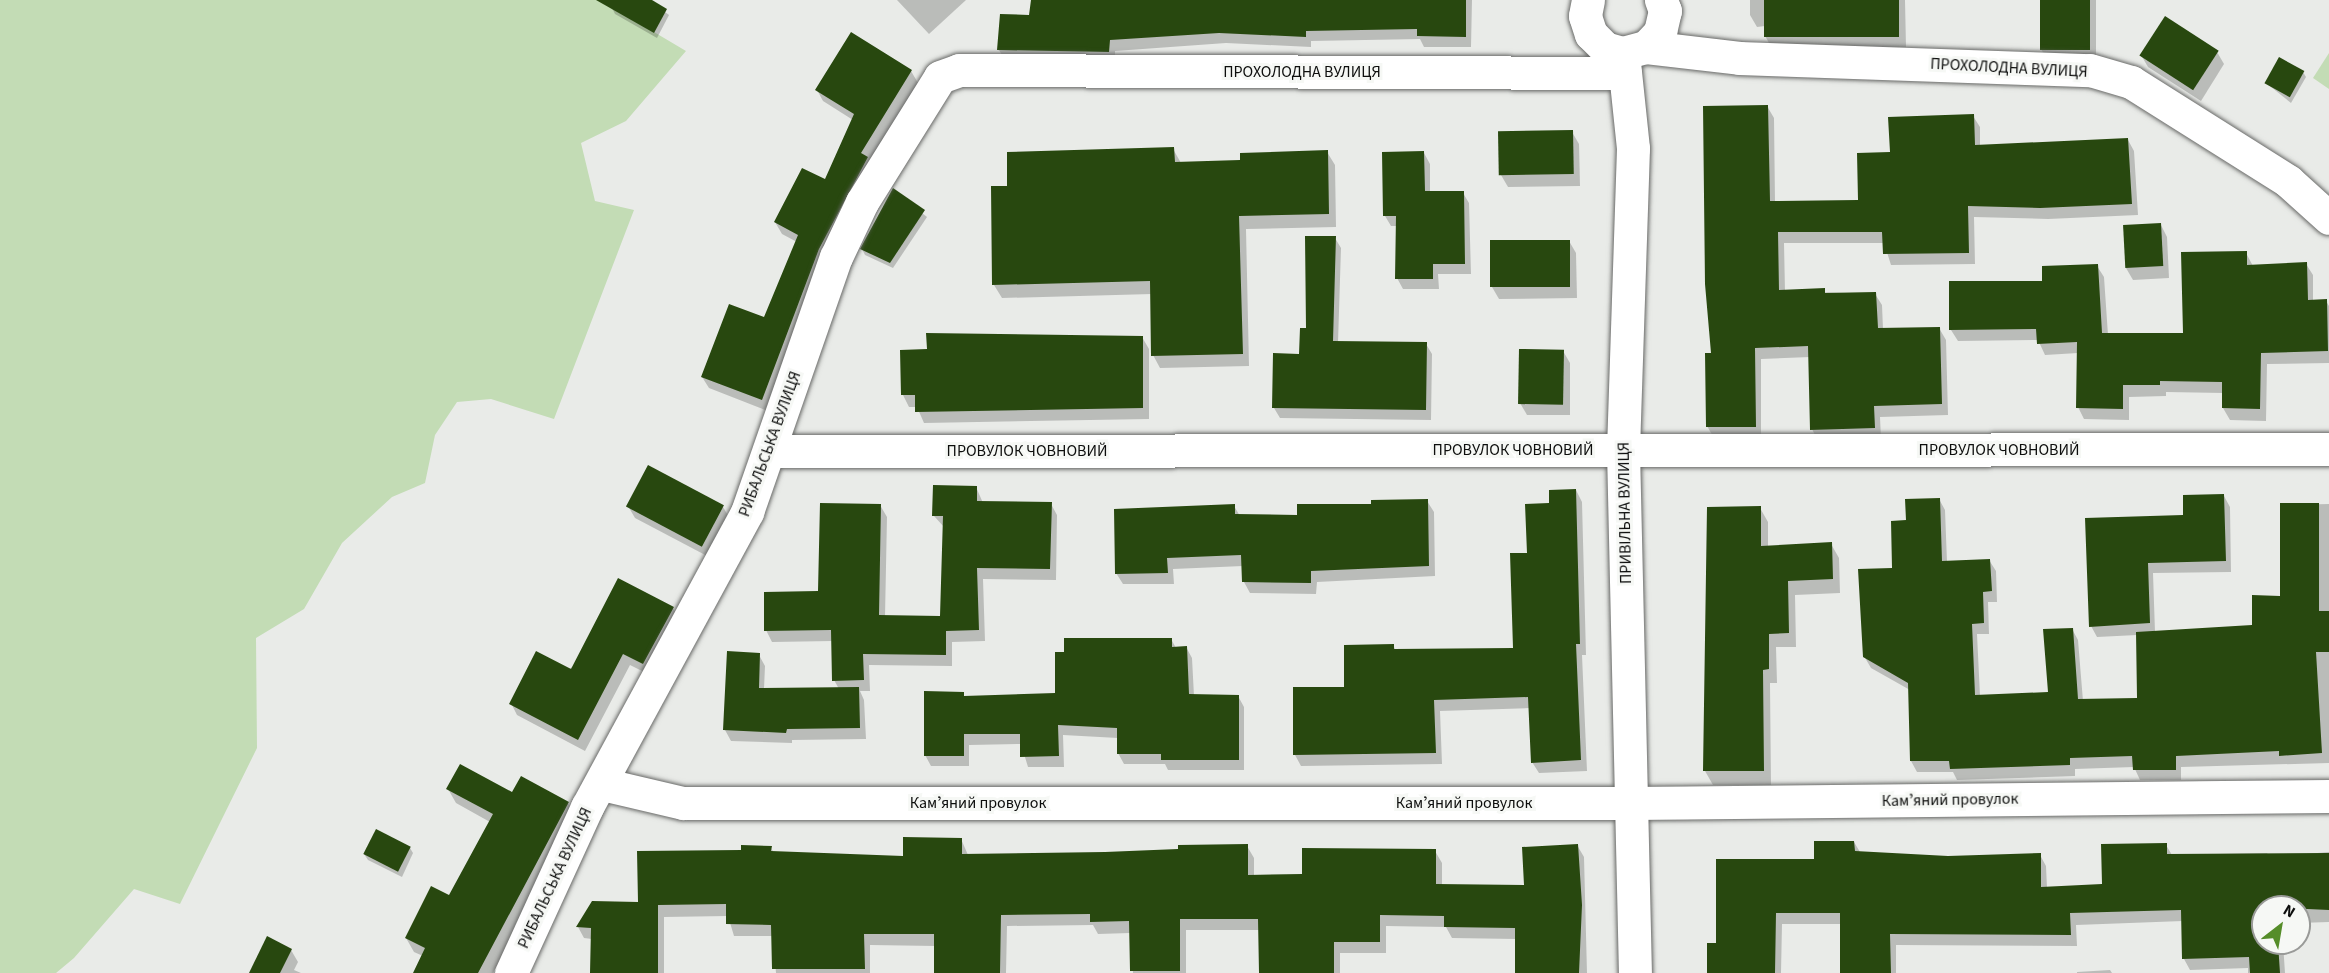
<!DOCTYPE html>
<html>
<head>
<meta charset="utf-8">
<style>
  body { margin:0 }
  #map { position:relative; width:2329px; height:973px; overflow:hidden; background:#e9ebe8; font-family:"Source Sans 3",sans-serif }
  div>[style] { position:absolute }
  .green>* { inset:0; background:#c3dcb5 }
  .shadow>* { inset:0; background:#0003 }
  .building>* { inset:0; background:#28480f; transform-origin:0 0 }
  .roads { filter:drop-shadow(0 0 2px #686967) drop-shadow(0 0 2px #686967) }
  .street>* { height:33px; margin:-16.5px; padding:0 16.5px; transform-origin:16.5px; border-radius:16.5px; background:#fff }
  .secondary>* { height:33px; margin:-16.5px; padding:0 16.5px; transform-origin:16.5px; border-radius:16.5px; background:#fff }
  span { translate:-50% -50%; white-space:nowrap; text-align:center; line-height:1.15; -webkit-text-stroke:6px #f6f8f5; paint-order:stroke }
  .street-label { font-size:16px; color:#0d0e0d }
  .north { position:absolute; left:2251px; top:895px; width:60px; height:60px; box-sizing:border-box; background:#f6f8f5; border:2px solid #999a98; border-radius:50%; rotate:31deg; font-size:16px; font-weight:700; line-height:24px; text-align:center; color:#0d0e0d }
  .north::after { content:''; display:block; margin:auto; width:21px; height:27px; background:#558d29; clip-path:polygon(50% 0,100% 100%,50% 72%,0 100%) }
</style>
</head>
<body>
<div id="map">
  <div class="green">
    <div style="clip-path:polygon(0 0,600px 0,686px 51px,626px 121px,581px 143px,595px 201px,634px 210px,554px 419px,491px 399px,457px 402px,435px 435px,425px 483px,392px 497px,342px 543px,304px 609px,256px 638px,257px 748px,180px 904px,134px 889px,74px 958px,56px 973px,0 973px)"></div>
    <div style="clip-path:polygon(2329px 53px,2329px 89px,2313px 78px)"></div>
  </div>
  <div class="shadow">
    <div style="clip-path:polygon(616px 0,649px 0,669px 15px,657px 38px,615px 14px,612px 8px)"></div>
    <div style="clip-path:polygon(897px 0,966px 0,929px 34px)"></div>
    <div style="clip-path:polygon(1032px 0,1472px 0,1471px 47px,1424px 47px,1420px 39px,1311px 41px,1311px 47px,1226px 43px,1115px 51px,1115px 62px,1005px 60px,999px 50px,1031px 17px)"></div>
    <div style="clip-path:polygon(1750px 0,1905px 0,1906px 47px,1772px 48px,1765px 36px,1765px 26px,1757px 27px,1750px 15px)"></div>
    <div style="clip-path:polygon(2041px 0,2096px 0,2096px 63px,2048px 61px,2041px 49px)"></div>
    <div style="clip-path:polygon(2217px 52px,2224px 64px,2201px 101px,2148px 67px,2141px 55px)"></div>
    <div style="clip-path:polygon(911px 71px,918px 83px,768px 411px,709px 388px,702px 377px,765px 319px,797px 242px,782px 234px,775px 222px,825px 181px,853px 120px,823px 101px,817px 90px)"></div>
    <div style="clip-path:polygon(2303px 72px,2306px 77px,2291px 103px,2266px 83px)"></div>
    <div style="clip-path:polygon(1767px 106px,1774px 118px,1775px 202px,1860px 201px,1892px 153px,1973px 116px,1980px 127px,1980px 146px,2128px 140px,2134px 151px,2138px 215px,2048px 219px,1974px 217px,1975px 264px,1891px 265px,1884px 243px,1784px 243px,1785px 291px,1875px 294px,1882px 305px,1883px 329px,1939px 328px,1946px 340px,1948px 415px,1880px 417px,1881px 439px,1818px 441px,1812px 429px,1810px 357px,1761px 359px,1761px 438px,1714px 438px,1707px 426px,1712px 354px)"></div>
    <div style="clip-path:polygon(1572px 132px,1579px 144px,1580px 186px,1508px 187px,1501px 175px)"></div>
    <div style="clip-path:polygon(1173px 149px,1181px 163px,1241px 162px,1327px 152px,1335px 165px,1336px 227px,1246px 229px,1249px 366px,1160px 368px,1153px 355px,1152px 294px,1002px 298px,994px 285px,1009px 187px)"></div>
    <div style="clip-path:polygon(1424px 153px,1430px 164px,1430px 193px,1463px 193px,1469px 203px,1471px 274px,1438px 274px,1439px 289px,1403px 289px,1397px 278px,1397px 226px,1391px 226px,1385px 216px)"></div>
    <div style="clip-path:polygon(893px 190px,927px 217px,893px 268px,865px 255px,862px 249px)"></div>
    <div style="clip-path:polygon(2161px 225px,2167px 237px,2169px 278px,2133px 280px,2126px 268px)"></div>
    <div style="clip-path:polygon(1335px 238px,1341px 248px,1338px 343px,1426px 344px,1432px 354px,1431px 420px,1280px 418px,1274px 408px,1301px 355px)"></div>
    <div style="clip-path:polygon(1569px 241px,1576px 253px,1577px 298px,1499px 299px,1492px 287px)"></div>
    <div style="clip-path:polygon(2246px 253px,2253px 266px,2306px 264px,2313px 275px,2313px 301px,2326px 301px,2329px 306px,2329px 363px,2267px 364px,2266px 421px,2230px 420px,2223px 408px,2224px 393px,2166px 392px,2166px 396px,2129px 397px,2129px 420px,2084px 419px,2078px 407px,2078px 353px,2045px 355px,2038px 340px,1958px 341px,1951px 330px,2044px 282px,2097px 266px,2104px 277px,2108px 335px,2184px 334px)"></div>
    <div style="clip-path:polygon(1142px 337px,1149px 349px,1149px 419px,924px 423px,917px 407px,909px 407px,903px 395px)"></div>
    <div style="clip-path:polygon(1563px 351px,1570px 363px,1570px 415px,1527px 415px,1520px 403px)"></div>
    <div style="clip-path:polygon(976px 487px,983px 503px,1051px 504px,1057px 515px,1056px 580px,983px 579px,985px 641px,952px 642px,952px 666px,869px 665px,870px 691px,860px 691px,864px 700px,866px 739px,792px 740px,792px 743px,731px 741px,725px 730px,759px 655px,765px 666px,764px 689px,839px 689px,834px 680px,833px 641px,772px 642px,766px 630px,820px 592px,880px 505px,887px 517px,885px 617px,942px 617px,944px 527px,934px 516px)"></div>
    <div style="clip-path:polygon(1576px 490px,1582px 502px,1586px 655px,1582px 655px,1587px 771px,1539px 773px,1532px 762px,1530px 708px,1440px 711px,1442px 764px,1301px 766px,1295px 755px,1346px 688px,1393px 645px,1396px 651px,1515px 650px,1528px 554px)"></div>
    <div style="clip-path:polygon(2224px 496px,2230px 507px,2231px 572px,2153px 573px,2155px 632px,2254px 626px,2282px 597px,2282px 505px,2329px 504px,2329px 763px,2181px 767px,2181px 780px,2140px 780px,2134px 767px,2075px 769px,2075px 776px,1957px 780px,1953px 772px,1917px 772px,1911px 761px,1910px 690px,1871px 668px,1864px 656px,1907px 522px,1939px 499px,1945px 510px,1947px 562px,1989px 560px,1996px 571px,1997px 602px,1988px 602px,1989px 634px,1977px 634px,1980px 696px,2050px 694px,2072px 629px,2078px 640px,2083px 701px,2138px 699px,2137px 635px,2097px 637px,2091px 626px,2185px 516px)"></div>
    <div style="clip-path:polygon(1427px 501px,1434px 512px,1435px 576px,1317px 582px,1316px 594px,1250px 593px,1244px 582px,1243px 566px,1173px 569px,1174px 584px,1123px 584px,1116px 573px,1234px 506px,1240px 516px,1299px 517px)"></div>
    <div style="clip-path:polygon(628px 506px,723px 507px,730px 519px,709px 557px,635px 518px)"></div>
    <div style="clip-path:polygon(1760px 508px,1768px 522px,1768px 547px,1831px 544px,1839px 558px,1840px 593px,1795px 595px,1796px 647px,1776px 647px,1777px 683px,1770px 683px,1771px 785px,1713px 785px,1705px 771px)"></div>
    <div style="clip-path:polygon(673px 608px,680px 620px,650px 675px,630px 665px,585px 751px,517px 715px,511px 703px)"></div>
    <div style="clip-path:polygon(1171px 639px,1176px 648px,1186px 647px,1192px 658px,1194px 696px,1238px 696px,1244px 707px,1244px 770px,1168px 770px,1165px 764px,1124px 764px,1118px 753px,1118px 738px,1063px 735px,1064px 767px,1028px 767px,1021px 744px,969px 745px,969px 766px,931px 766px,925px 755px,963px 693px,965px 698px,1057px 695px)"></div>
    <div style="clip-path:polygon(448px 789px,568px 803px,576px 817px,493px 973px,415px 973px,423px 956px,414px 952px,406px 938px,450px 897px,490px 822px,456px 803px)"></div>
    <div style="clip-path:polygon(961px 839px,968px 855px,1105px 854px,1247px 846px,1254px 858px,1254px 876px,1304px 876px,1435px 851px,1442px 863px,1442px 885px,1525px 886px,1577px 845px,1584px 857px,1587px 973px,1516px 973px,1516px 939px,1452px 938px,1446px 927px,1386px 926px,1386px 953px,1340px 953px,1340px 973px,1294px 973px,1260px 930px,1186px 930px,1186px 973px,1133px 973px,1130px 933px,1098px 934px,1093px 925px,1007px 926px,1006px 973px,936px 973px,936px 946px,870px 945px,870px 973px,776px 973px,773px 936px,734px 936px,728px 916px,664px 917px,664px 973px,592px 973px,592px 939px,584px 938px,578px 927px,640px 904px,743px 851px,771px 848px,774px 853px,905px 858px)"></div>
    <div style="clip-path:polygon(1854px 842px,1860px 852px,1948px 857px,2040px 855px,2046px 866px,2047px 888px,2104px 885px,2166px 845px,2172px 855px,2267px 853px,2270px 857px,2329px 852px,2329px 922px,2299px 923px,2299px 907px,2263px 907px,2263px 943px,2283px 943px,2285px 973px,2248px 973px,2248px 968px,2190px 970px,2184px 959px,2183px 921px,2076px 925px,2077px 946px,1896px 945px,1896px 973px,1842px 973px,1841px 924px,1782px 924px,1781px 973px,1709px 973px,1717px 944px,1816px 861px)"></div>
    <div style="clip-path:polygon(410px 848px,413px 853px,402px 877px,368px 860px,364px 854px)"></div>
    <div style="clip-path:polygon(291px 950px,298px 962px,294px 970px,301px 973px,258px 973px)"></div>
    <div style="clip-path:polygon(2110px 970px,2112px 973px,2077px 973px,2077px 972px)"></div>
  </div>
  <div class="building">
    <div style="clip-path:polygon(596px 0,652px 0,667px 9px,654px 33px)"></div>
    <div style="clip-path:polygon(1031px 0,1466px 0,1466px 37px,1417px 36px,1417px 29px,1306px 31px,1306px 37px,1219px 33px,1110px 40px,1109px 52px,997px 50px,1000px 14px,1029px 15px)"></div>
    <div style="left:1764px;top:0;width:135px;height:37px"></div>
    <div style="left:2040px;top:0;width:50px;height:50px"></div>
    <div style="left:2165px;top:16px;width:64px;height:47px;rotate:33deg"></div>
    <div style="clip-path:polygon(851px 32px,912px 70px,861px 153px,868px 157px,819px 249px,762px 400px,701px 377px,729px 304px,764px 317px,798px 235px,774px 222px,802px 168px,825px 179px,854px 114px,815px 90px)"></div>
    <div style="left:2279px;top:57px;width:29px;height:30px;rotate:29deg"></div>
    <div style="clip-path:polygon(1768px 105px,1770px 201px,1858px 200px,1857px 153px,1890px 152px,1888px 117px,1974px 114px,1975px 145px,2128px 138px,2132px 204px,2040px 208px,1968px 206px,1969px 253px,1883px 254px,1882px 232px,1778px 232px,1779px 290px,1825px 288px,1825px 293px,1876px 292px,1878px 328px,1940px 327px,1942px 404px,1874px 406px,1875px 428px,1810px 430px,1808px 346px,1755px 348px,1756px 427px,1706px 427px,1705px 353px,1711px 353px,1705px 284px,1703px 106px)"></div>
    <div style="left:1573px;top:130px;width:44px;height:75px;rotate:89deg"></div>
    <div style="clip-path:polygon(1174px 147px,1175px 162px,1240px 160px,1240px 153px,1328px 150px,1329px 214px,1239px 216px,1243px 354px,1151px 356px,1150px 281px,992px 285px,991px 186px,1007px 186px,1007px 152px)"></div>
    <div style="clip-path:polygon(1424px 151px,1425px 191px,1464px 191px,1465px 264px,1433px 264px,1433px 279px,1395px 279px,1396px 216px,1383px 216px,1382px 152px)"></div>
    <div style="clip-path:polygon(893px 188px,925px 210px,890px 263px,860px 249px)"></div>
    <div style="left:2161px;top:223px;width:43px;height:38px;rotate:87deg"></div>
    <div style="clip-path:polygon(1305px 236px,1336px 236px,1333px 341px,1427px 342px,1426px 410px,1272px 408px,1273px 353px,1299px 354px,1300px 328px,1306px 328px)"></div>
    <div style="left:1490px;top:240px;width:80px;height:47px"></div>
    <div style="clip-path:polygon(2247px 251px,2247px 265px,2307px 262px,2308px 300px,2327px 299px,2328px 351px,2261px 353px,2260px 409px,2222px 408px,2222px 382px,2160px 381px,2160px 385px,2123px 385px,2123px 409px,2076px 408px,2077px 342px,2037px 344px,2036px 329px,1949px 330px,1949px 281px,2042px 281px,2042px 266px,2098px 264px,2102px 333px,2183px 333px,2181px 252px)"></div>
    <div style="clip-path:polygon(926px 333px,1143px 336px,1143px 408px,915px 412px,915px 395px,901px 395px,900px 350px,927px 349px)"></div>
    <div style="left:1519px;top:349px;width:45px;height:55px;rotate:1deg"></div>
    <div style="left:648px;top:465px;width:86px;height:47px;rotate:28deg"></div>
    <div style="clip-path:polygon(933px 485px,977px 486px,977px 501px,1052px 502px,1050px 569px,977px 568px,979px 630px,946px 631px,946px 655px,863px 654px,864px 680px,832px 681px,831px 630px,764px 631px,764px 592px,818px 591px,820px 503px,881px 504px,879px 615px,940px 616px,943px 516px,932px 516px)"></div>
    <div style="clip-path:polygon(1576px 489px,1580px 644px,1576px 644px,1581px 760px,1531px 763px,1528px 697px,1434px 700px,1436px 753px,1293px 755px,1293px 687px,1344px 687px,1344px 645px,1394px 644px,1394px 649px,1513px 648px,1510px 553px,1527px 553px,1525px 504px,1549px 503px,1549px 490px)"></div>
    <div style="clip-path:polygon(2224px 494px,2226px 561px,2148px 563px,2150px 623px,2089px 627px,2085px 518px,2183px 515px,2183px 495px)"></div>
    <div style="clip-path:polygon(1940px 498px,1942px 561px,1990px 559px,1992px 591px,1983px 592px,1984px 623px,1972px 624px,1975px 695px,2048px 692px,2043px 629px,2073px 628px,2078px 699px,2137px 698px,2136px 632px,2252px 625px,2252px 595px,2280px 596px,2280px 503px,2319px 503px,2319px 611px,2329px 611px,2329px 652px,2316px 652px,2322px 753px,2279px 756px,2279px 751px,2176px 756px,2176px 770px,2133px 770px,2132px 756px,2070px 758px,2070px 765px,1950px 769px,1949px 761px,1910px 761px,1908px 683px,1863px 657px,1858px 569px,1892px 568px,1891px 521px,1906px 520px,1905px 499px)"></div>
    <div style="clip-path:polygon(1428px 499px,1429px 566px,1311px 571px,1311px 583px,1242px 582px,1241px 555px,1167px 558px,1168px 573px,1115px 574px,1114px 509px,1235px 504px,1235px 514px,1297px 515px,1297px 504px,1371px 504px,1371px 500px)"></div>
    <div style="clip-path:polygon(1761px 506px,1761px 546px,1832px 542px,1833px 579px,1788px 581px,1789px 633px,1769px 634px,1769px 669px,1763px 670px,1764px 771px,1703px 771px,1707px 507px)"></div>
    <div style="clip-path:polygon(618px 578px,674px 607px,643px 664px,623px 654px,578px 740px,509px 704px,536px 651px,571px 669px)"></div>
    <div style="clip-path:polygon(1064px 638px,1172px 638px,1172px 647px,1187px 646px,1189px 694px,1239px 695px,1239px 760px,1161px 760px,1161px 754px,1117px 754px,1117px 728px,1058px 725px,1059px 756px,1020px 757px,1020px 734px,964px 734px,964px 756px,924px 756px,924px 691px,964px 692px,964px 696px,1055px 693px,1055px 652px,1064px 652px)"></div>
    <div style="clip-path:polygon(727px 651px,760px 653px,759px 688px,859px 687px,860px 728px,787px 729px,786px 733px,723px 730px)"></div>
    <div style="clip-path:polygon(460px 764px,512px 792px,521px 776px,569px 802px,478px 973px,413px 973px,425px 948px,405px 938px,431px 886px,449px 895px,493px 814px,446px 789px)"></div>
    <div style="left:376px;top:829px;width:39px;height:28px;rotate:27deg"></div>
    <div style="clip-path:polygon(903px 837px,962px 838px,962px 854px,1105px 852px,1178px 849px,1178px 845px,1248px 844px,1248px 875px,1302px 874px,1302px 848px,1436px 849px,1436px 884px,1524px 885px,1522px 847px,1578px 844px,1582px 905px,1579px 973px,1515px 973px,1515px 928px,1444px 927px,1444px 916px,1380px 915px,1380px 942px,1334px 942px,1334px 973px,1259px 973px,1258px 919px,1180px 919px,1180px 971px,1130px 971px,1129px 921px,1090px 922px,1090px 914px,1001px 915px,1000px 973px,934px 973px,934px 934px,864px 934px,865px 969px,772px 969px,771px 925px,726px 924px,726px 904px,658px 905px,658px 973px,590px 973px,591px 928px,576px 927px,592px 901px,638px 902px,637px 851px,741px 850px,741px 845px,772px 846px,771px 851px,903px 856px)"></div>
    <div style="clip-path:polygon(1814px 841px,1854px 841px,1855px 851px,1948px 856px,2041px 853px,2041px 887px,2102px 884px,2101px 844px,2167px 843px,2167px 854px,2329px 853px,2329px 910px,2263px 907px,2263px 943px,2278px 943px,2280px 973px,2250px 973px,2249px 957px,2182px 959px,2181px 910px,2070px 913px,2071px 935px,1890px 934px,1891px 973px,1840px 973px,1840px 913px,1776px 913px,1775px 973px,1707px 973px,1707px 943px,1716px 943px,1716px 859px,1814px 859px)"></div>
    <div style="clip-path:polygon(267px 936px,292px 949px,280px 973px,249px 973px)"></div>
  </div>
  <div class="roads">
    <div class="street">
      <div style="left:1646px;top:47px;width:94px;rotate:6.7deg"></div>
      <div style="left:1739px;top:58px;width:351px;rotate:2deg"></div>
      <div style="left:2090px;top:70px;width:43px;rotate:16.3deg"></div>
      <div style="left:2131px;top:82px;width:186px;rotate:32.2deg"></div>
      <div style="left:2288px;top:181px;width:55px;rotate:42.1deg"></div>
      <div style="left:769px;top:451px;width:1560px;rotate:-0.07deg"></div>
      <div style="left:602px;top:784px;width:83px;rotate:13.2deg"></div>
      <div style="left:683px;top:803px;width:946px"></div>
      <div style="left:1629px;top:803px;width:700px;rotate:-0.57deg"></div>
      <div style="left:511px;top:973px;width:183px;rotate:-65.4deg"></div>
      <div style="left:587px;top:807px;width:336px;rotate:-61.5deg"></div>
      <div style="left:747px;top:512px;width:270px;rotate:-70.8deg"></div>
      <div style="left:836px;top:257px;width:61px;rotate:-64.7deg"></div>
      <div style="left:862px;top:202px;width:147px;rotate:-58deg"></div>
      <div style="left:940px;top:77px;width:20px;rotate:-20deg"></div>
      <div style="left:959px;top:70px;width:20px"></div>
      <div style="left:979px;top:70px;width:646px;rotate:0.27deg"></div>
    </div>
    <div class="secondary">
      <div style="left:1588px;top:0;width:16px;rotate:101deg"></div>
      <div style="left:1585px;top:16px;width:19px;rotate:72deg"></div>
      <div style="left:1591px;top:34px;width:20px;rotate:45deg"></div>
      <div style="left:1605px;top:48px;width:19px;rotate:16deg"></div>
      <div style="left:1623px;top:53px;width:24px;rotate:-15deg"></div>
      <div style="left:1646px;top:47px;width:21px;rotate:-47deg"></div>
      <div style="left:1660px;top:32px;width:22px;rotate:-77deg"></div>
      <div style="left:1665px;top:11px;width:12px;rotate:-110deg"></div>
      <div style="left:1623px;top:53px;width:96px;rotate:84deg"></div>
      <div style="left:1633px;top:148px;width:302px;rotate:91.9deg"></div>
      <div style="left:1623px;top:450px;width:523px;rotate:88.69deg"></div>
    </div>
  </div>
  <div class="street-label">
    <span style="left:2009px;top:68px;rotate:3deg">ПРОХОЛОДНА ВУЛИЦЯ</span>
    <span style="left:1302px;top:72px">ПРОХОЛОДНА ВУЛИЦЯ</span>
    <span style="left:770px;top:444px;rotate:-70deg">РИБАЛЬСЬКА ВУЛИЦЯ</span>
    <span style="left:1513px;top:450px">ПРОВУЛОК ЧОВНОВИЙ</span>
    <span style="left:1999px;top:450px">ПРОВУЛОК ЧОВНОВИЙ</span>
    <span style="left:1027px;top:451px">ПРОВУЛОК ЧОВНОВИЙ</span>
    <span style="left:1625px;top:513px;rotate:-91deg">ПРИВІЛЬНА ВУЛИЦЯ</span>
    <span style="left:1950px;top:800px;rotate:-1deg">Камʼяний провулок</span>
    <span style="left:978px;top:803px">Камʼяний провулок</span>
    <span style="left:1464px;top:803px">Камʼяний провулок</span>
    <span style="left:555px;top:878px;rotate:-65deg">РИБАЛЬСЬКА ВУЛИЦЯ</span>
  </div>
  <div class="north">N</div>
</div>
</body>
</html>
